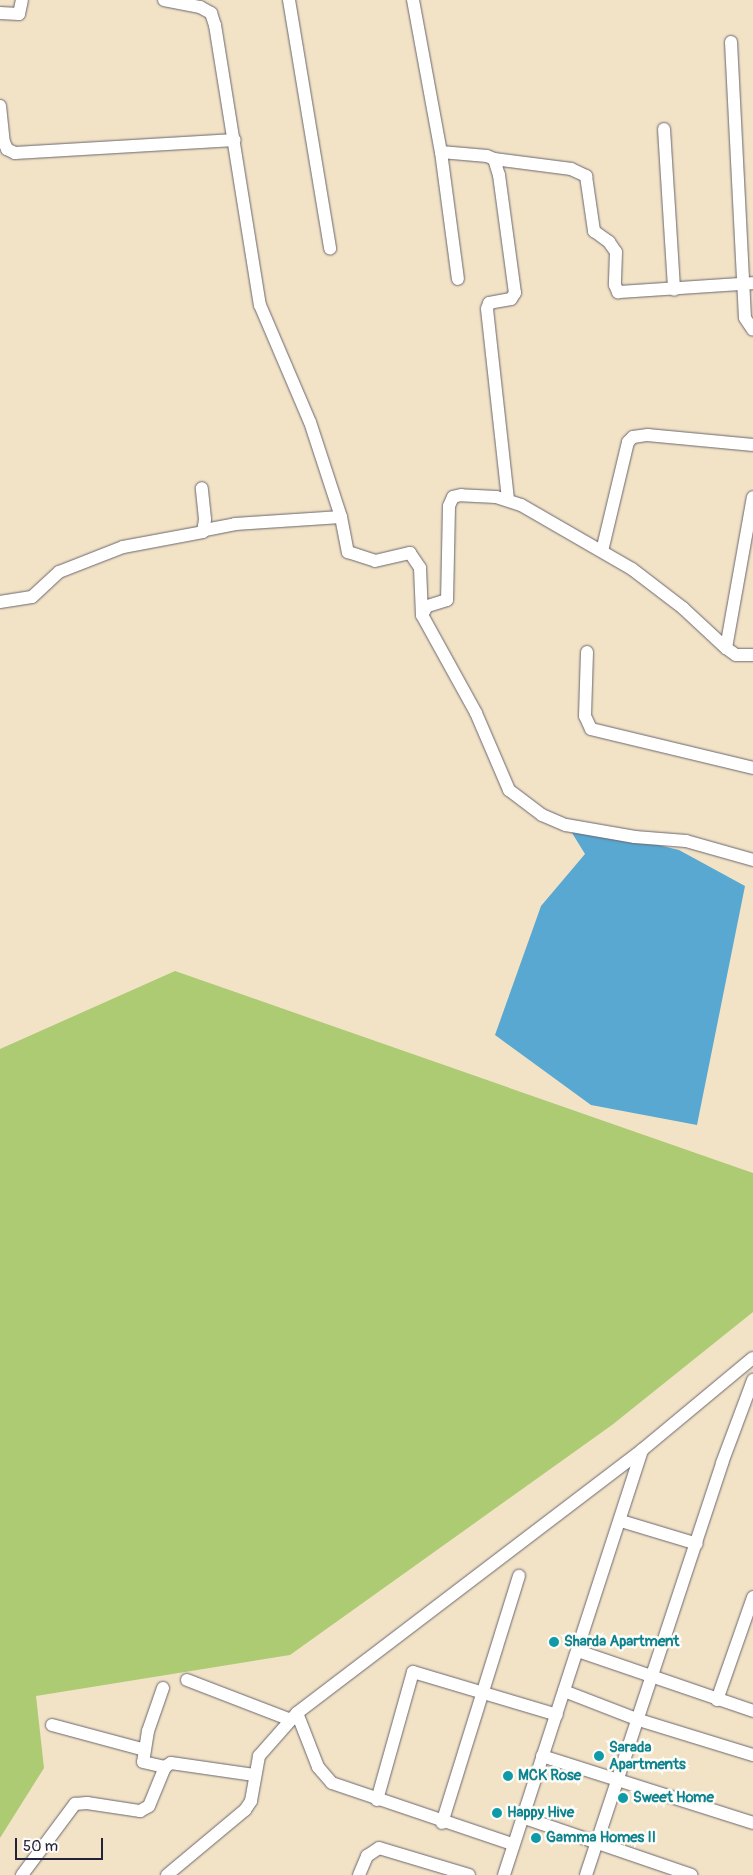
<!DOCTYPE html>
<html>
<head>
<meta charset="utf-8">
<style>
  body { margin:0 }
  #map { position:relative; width:753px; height:1875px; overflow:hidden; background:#f2e3c7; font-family:Pangolin,sans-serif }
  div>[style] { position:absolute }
  .green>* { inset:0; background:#accb73 }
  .water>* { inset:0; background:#58a8d2 }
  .roads { filter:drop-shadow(0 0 1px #6b666c) drop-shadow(0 0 1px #6b666c) }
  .street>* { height:12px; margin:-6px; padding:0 6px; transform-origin:6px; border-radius:6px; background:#fff }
  .dots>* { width:14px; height:14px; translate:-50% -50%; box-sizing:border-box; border:2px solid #fdfcf7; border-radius:50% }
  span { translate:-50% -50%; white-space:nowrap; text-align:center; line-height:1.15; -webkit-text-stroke:5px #fdfcf7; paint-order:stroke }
  .culture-label { font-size:15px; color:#0d838f; font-weight:700 }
  .left { translate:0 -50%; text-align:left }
  .scale { position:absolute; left:15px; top:1838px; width:88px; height:22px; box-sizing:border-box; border:2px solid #22223b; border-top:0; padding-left:6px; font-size:15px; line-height:18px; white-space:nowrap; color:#22223b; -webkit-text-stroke:4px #fdfcf7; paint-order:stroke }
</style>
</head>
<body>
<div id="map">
  <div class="green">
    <div style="clip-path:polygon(175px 971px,753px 1173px,753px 1312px,612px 1425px,290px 1655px,36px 1696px,44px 1768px,0 1838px,0 1049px)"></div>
  </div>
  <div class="water">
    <div style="clip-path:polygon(575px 825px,679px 850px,745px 886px,697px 1125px,591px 1105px,495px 1035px,541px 906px,585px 854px,569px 828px)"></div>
  </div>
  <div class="roads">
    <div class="street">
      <div style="left:164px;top:0;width:37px;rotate:11deg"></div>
      <div style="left:200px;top:7px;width:13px;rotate:29deg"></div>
      <div style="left:211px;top:13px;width:13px;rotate:72deg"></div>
      <div style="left:215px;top:25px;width:284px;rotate:80.9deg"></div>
      <div style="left:260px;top:305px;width:127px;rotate:66.9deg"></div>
      <div style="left:310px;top:422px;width:100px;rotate:71.9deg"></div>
      <div style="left:341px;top:517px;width:36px;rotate:79deg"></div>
      <div style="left:348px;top:552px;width:28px;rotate:18deg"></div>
      <div style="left:375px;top:561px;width:36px;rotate:-13deg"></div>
      <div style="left:410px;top:553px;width:18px;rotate:56deg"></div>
      <div style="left:420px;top:568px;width:47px;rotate:87.6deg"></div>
      <div style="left:289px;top:0;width:252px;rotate:80.6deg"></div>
      <div style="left:413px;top:0;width:155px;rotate:79.6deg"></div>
      <div style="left:441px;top:152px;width:128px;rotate:82.4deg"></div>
      <div style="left:0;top:13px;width:19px;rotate:3deg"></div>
      <div style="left:19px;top:14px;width:14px;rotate:-78deg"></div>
      <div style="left:731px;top:42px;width:276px;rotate:87.1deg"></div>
      <div style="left:745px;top:318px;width:14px;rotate:56deg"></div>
      <div style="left:0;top:106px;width:36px;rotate:84deg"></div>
      <div style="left:4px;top:142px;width:8px;rotate:67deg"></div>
      <div style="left:7px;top:149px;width:9px;rotate:27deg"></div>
      <div style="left:15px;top:153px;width:220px;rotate:-3.4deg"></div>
      <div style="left:664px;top:129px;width:161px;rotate:86.4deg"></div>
      <div style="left:441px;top:152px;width:46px;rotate:5deg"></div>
      <div style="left:487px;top:156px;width:8px;rotate:23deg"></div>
      <div style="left:494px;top:159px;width:17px;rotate:73deg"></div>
      <div style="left:499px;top:175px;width:119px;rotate:82.3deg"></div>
      <div style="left:515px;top:293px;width:7px;rotate:124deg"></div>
      <div style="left:511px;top:299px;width:22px;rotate:170deg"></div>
      <div style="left:489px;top:303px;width:6px;rotate:108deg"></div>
      <div style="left:487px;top:309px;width:191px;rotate:83.7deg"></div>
      <div style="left:494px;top:159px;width:78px;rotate:7.4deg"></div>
      <div style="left:571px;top:169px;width:17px;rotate:25deg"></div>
      <div style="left:586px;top:176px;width:56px;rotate:81.7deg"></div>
      <div style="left:594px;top:231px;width:19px;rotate:36deg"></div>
      <div style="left:609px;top:242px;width:12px;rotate:55deg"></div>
      <div style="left:616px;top:252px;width:33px;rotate:92deg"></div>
      <div style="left:615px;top:285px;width:8px;rotate:67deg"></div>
      <div style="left:618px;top:292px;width:135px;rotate:-3.8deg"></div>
      <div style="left:205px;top:530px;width:31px;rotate:-11deg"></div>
      <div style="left:235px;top:524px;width:106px;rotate:-3.8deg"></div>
      <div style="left:602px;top:551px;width:112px;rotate:-76.6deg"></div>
      <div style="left:628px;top:442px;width:7px;rotate:-45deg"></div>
      <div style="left:633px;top:437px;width:15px;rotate:-8deg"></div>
      <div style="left:648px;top:435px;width:105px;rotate:5.4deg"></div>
      <div style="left:0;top:602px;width:32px;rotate:-9deg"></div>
      <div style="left:32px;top:597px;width:37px;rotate:-43deg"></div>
      <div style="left:59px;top:572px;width:69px;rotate:-21.3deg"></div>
      <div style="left:123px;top:547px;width:81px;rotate:-10.6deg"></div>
      <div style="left:203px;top:532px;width:13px;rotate:-81deg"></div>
      <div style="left:205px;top:519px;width:31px;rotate:-96deg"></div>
      <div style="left:726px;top:648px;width:153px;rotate:-79.9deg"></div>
      <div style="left:587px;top:652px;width:64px;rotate:91.8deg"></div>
      <div style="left:585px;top:716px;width:14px;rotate:65deg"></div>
      <div style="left:591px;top:729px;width:167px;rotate:13.5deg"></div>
      <div style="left:753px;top:655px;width:17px;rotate:180deg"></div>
      <div style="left:736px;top:655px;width:12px;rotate:-145deg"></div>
      <div style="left:726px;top:648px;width:59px;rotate:-137.1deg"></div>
      <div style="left:683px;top:608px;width:64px;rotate:-142.6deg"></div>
      <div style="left:632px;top:569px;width:128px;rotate:-150deg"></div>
      <div style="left:521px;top:505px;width:26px;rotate:-162deg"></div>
      <div style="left:496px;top:497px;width:35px;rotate:-177deg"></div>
      <div style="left:461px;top:495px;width:8px;rotate:166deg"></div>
      <div style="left:453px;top:497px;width:10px;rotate:114deg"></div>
      <div style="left:449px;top:506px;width:94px;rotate:91.2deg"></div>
      <div style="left:447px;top:600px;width:21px;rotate:163deg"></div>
      <div style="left:427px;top:606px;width:10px;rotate:119deg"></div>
      <div style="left:422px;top:615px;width:112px;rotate:61.1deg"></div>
      <div style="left:476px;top:713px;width:84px;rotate:66.8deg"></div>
      <div style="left:509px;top:790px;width:41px;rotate:37.1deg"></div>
      <div style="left:542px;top:815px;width:26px;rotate:23deg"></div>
      <div style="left:566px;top:825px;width:70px;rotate:9.9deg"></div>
      <div style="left:635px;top:837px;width:51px;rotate:4.5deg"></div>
      <div style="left:686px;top:841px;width:70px;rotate:15.8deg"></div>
      <div style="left:621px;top:1521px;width:79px;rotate:16.8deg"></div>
      <div style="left:578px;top:1651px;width:185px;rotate:18.9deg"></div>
      <div style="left:187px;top:1680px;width:111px;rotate:21deg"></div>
      <div style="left:163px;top:1688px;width:46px;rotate:109.2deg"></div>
      <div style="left:148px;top:1731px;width:31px;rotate:99deg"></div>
      <div style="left:143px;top:1762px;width:23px;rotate:13deg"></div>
      <div style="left:564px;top:1691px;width:80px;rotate:21.1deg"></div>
      <div style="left:639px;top:1720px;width:119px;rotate:17.1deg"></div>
      <div style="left:717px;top:1700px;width:109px;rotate:-70.7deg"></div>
      <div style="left:297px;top:1713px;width:58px;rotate:68.7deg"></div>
      <div style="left:318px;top:1767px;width:21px;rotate:49deg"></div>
      <div style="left:332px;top:1783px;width:190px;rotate:18.7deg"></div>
      <div style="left:52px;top:1725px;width:96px;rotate:15deg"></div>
      <div style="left:542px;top:1756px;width:221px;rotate:17.6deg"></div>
      <div style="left:377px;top:1800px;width:133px;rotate:-74.3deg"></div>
      <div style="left:413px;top:1672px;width:150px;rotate:16.6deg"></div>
      <div style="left:522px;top:1817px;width:179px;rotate:18.9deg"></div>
      <div style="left:442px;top:1823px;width:259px;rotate:-72.7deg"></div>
      <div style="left:22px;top:1875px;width:89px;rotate:-53.3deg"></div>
      <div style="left:75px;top:1804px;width:12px;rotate:-5deg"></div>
      <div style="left:87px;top:1803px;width:54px;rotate:8.6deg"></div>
      <div style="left:140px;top:1811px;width:10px;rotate:-29deg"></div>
      <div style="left:149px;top:1806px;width:42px;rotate:-67.7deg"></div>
      <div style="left:165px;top:1767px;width:7px;rotate:-34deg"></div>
      <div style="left:171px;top:1763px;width:84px;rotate:8.2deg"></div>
      <div style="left:167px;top:1875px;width:102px;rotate:-39.8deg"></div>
      <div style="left:245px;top:1810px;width:11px;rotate:-56deg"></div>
      <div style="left:251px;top:1801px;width:46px;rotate:-79.9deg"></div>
      <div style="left:259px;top:1756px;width:57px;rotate:-48.5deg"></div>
      <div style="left:297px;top:1713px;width:434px;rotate:-37.3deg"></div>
      <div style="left:642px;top:1450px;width:144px;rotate:-39.7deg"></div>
      <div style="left:359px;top:1875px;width:21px;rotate:-67deg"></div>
      <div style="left:367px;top:1856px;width:14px;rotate:-34deg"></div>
      <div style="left:379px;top:1848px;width:94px;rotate:16.7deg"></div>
      <div style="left:504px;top:1875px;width:447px;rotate:-72deg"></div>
      <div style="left:586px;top:1875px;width:434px;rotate:-71.7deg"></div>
      <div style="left:722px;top:1463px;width:89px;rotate:-69.5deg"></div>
    </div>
  </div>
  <div class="dots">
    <div style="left:554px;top:1642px;background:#0f9aa8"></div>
    <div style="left:599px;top:1756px;background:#0f9aa8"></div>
    <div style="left:508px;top:1776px;background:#0f9aa8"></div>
    <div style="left:623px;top:1798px;background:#0f9aa8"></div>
    <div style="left:497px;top:1813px;background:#0f9aa8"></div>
    <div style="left:536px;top:1838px;background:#0f9aa8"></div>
  </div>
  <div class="culture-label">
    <span class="left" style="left:564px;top:1642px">Sharda Apartment</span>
    <span class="left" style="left:609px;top:1756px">Sarada<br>Apartments</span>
    <span class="left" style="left:518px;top:1776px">MCK Rose</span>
    <span class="left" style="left:633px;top:1798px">Sweet Home</span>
    <span class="left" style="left:507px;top:1813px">Happy Hive</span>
    <span class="left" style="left:546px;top:1838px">Gamma Homes II</span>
  </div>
  <div class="scale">50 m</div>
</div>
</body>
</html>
